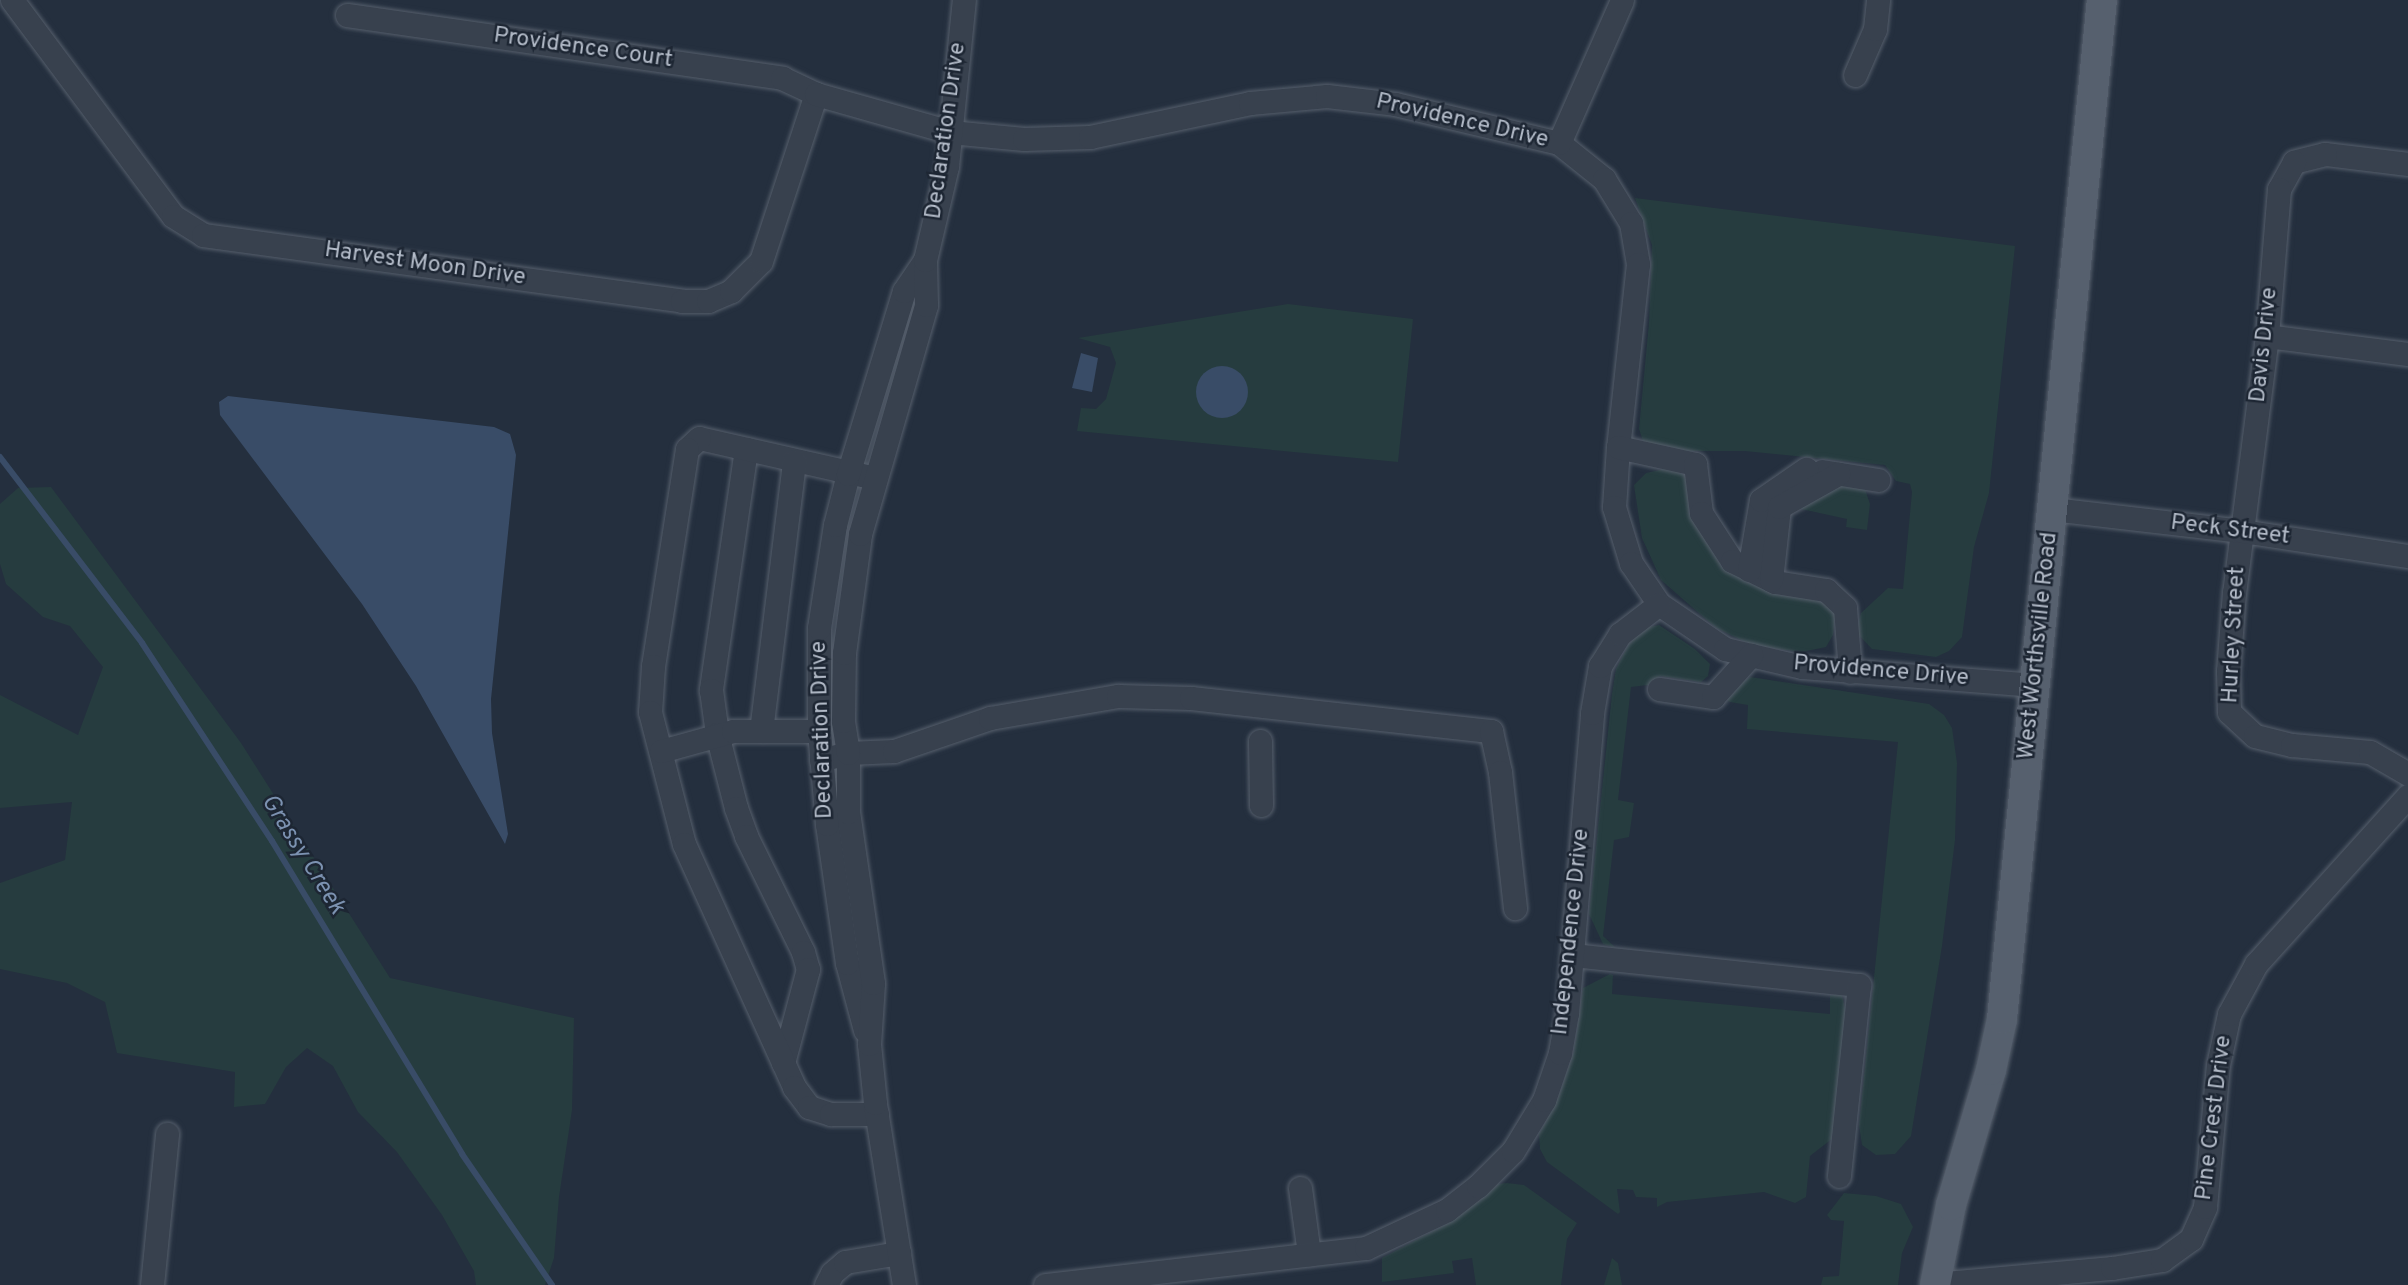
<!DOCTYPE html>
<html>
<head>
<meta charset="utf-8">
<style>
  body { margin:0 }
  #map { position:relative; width:2408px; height:1285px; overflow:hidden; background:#242f3e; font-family:Overpass,sans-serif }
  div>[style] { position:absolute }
  .green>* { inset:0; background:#263c3f }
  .water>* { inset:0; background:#394c67 }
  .round { border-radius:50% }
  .stream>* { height:6px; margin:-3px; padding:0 3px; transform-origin:3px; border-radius:3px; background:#394c67 }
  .roads { filter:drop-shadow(0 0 2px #565f6c) drop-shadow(0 0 2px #565f6c) }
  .minor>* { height:23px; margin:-11.5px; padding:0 11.5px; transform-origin:11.5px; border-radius:11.5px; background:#38414e }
  .major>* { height:30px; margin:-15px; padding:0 15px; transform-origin:15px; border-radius:15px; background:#56606e }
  span { translate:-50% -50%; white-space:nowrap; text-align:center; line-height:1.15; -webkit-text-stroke:5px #1d2633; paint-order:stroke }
  .street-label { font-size:23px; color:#b4bcc9 }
  .water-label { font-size:24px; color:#7c92b1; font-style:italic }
</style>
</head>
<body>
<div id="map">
  <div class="green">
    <div style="clip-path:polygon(1635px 198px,2015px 246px,1989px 493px,1974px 547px,1962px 637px,1949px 651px,1936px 657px,1872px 649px,1856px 632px,1861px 613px,1888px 588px,1903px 589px,1912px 492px,1910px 484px,1896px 481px,1885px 465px,1745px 451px,1671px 451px,1644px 444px,1639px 429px,1649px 323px,1652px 245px)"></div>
    <div style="clip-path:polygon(1288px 304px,1413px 319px,1398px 462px,1077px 431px,1081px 408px,1096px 409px,1106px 399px,1116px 363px,1110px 347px,1078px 338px)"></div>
    <div style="clip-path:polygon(1664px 469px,1683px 473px,1694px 488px,1703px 533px,1831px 603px,1835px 618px,1833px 635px,1826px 647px,1801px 652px,1754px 646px,1716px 628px,1661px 580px,1642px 538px,1634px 485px,1646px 473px)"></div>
    <div style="clip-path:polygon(1841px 482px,1865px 489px,1870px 504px,1867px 530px,1846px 527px,1847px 519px,1792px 507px)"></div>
    <div style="clip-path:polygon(51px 487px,241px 743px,390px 978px,574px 1018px,572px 1110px,559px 1197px,554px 1258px,545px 1285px,476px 1285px,474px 1271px,442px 1215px,397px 1152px,358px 1112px,333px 1066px,307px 1048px,286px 1067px,265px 1104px,234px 1107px,235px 1072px,117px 1053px,105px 1002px,67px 983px,0 969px,0 883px,65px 860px,72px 802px,0 808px,0 695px,78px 735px,103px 667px,70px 626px,43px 617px,6px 584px,0 564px,0 504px,18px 488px)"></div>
    <div style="clip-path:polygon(1659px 625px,1695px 649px,1710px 664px,1708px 676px,1701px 682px,1660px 676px,1648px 685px,1631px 687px,1618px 800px,1634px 803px,1629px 837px,1614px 840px,1603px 936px,1616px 948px,1603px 944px,1589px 914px,1612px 694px,1616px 669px,1628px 645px,1645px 628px)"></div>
    <div style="clip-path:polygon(1750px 677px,1929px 704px,1944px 715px,1952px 728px,1957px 763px,1955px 840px,1942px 946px,1911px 1136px,1895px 1154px,1876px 1155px,1862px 1145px,1859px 1125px,1898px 742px,1747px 729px,1748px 705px,1730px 702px,1724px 698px,1725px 693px)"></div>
    <div style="clip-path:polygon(1610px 974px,1613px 975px,1612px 994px,1830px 1014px,1830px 995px,1842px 995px,1846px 1013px,1833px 1138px,1810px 1156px,1806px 1197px,1795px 1203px,1764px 1192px,1667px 1202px,1657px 1207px,1657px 1198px,1636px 1197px,1633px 1190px,1617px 1189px,1620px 1212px,1618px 1214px,1547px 1162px,1540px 1149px,1539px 1134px,1558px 1098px,1574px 1050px,1583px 988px)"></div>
    <div style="clip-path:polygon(1507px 1183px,1524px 1185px,1577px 1223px,1567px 1239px,1561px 1285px,1476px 1285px,1472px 1258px,1452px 1261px,1454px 1273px,1382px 1282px,1382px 1258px,1448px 1223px,1498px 1184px)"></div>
    <div style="clip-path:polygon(1844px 1193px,1876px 1196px,1901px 1204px,1913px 1227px,1902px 1253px,1898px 1285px,1821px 1285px,1823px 1277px,1839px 1276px,1844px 1221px,1831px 1220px,1827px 1215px)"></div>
    <div style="clip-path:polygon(1612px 1258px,1618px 1263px,1622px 1285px,1604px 1285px)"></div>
  </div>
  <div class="water">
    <div style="clip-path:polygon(1081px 353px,1098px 358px,1092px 392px,1072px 388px)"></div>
    <div class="round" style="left:1196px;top:366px;width:52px;height:52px"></div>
    <div style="clip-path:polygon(228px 396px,494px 427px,510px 434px,516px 455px,491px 699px,492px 733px,508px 834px,505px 844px,416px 686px,362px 604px,220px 415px,219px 402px)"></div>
  </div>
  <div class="stream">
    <div style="left:0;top:457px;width:234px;rotate:52.6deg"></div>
    <div style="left:142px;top:643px;width:237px;rotate:56.7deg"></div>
    <div style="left:272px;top:841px;width:366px;rotate:58.7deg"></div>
    <div style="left:462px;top:1154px;width:159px;rotate:55.5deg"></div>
  </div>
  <div class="roads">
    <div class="minor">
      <div style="left:12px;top:0;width:269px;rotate:53.3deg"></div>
      <div style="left:173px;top:216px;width:36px;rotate:32deg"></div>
      <div style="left:203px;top:235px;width:484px;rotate:7.8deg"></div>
      <div style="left:682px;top:301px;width:26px"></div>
      <div style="left:708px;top:301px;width:25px;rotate:-23deg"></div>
      <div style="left:731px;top:291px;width:42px;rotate:-45deg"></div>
      <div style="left:761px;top:261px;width:176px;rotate:-71.8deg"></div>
      <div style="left:347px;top:15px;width:440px;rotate:8.2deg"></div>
      <div style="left:782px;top:78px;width:38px;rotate:25deg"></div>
      <div style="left:816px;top:94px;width:139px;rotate:15.8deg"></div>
      <div style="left:950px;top:132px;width:74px;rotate:5.4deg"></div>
      <div style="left:1024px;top:139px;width:66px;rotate:-1.7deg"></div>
      <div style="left:1090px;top:137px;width:164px;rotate:-12deg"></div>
      <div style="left:1250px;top:103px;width:77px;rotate:-5.2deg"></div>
      <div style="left:1327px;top:96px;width:68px;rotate:6.7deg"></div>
      <div style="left:1395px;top:104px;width:169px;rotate:13.4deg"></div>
      <div style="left:1559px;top:143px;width:58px;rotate:38.7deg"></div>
      <div style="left:1604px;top:179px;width:52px;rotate:58.5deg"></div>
      <div style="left:1631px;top:223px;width:42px;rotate:80.3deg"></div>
      <div style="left:1638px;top:264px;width:184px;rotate:96.2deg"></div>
      <div style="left:1618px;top:447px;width:60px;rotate:93.8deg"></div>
      <div style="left:1614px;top:507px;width:59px;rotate:73.1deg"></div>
      <div style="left:1631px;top:563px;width:50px;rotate:55.7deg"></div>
      <div style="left:1659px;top:604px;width:80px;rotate:34.3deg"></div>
      <div style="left:1725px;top:649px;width:79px;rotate:13.2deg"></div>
      <div style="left:1802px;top:667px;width:234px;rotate:4.4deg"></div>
      <div style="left:1855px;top:75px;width:50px;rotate:-66.5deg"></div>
      <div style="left:1875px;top:29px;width:29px;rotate:-84deg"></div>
      <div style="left:1559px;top:143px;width:156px;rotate:-66.2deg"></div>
      <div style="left:2408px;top:164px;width:84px;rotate:-173.1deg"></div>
      <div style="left:2325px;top:154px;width:32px;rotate:166deg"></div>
      <div style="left:2294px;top:162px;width:31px;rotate:119deg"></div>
      <div style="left:2279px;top:189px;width:147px;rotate:94.7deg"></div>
      <div style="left:2267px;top:336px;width:258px;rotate:97.3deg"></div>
      <div style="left:2234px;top:592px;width:79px;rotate:94.3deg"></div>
      <div style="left:2228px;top:671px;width:41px;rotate:88.6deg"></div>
      <div style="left:2229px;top:712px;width:35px;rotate:43deg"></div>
      <div style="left:2255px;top:736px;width:38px;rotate:14deg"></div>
      <div style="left:2292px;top:745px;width:78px;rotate:5.1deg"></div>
      <div style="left:2370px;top:752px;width:44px;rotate:30.1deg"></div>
      <div style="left:2267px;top:336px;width:142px;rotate:7.3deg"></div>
      <div style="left:1618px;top:447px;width:79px;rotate:12.4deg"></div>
      <div style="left:1695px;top:464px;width:49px;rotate:83deg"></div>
      <div style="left:1701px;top:513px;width:57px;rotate:57.1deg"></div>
      <div style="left:1732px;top:561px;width:48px;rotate:26deg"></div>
      <div style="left:1775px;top:582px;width:52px;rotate:8.9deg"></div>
      <div style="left:1826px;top:590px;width:26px;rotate:43deg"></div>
      <div style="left:1845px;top:608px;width:64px;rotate:85.5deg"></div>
      <div style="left:746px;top:449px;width:244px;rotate:98.3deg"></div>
      <div style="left:711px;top:690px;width:44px;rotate:82.2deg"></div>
      <div style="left:717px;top:734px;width:76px;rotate:75.6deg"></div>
      <div style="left:736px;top:808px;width:30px;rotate:70deg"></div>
      <div style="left:746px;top:836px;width:129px;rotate:63.8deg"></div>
      <div style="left:803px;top:952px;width:18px;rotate:74deg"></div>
      <div style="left:808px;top:969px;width:97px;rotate:104.9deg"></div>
      <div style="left:1822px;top:471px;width:57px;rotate:9.1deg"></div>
      <div style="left:875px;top:478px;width:180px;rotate:-167.2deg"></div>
      <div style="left:699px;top:438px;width:16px;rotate:137deg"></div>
      <div style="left:687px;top:449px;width:220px;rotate:98.9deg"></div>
      <div style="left:653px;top:666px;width:46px;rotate:93.7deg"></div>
      <div style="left:650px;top:712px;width:136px;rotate:75.6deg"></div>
      <div style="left:684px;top:844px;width:267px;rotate:65.6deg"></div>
      <div style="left:794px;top:1087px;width:25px;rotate:53deg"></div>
      <div style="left:809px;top:1107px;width:23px;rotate:18deg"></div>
      <div style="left:831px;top:1114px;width:46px"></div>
      <div style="left:2052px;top:509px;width:191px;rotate:6.6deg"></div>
      <div style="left:2242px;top:531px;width:168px;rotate:8.6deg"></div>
      <div style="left:1749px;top:570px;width:71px;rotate:-80.3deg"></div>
      <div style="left:1761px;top:500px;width:55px;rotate:-34.6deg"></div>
      <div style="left:1771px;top:580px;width:73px;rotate:-83.7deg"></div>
      <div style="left:1779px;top:507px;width:68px;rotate:-29.2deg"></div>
      <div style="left:1659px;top:689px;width:55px;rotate:8.4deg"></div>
      <div style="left:1713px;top:697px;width:57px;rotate:-47.9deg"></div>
      <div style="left:761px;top:731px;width:272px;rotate:-83deg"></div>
      <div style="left:1260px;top:741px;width:64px;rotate:89.1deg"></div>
      <div style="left:661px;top:751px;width:75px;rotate:-15.5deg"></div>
      <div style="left:733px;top:731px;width:86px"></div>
      <div style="left:821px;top:760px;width:28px;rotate:-15deg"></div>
      <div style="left:848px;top:753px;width:46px;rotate:-2.5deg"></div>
      <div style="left:894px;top:751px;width:102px;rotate:-19deg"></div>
      <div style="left:990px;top:718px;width:130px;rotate:-9.8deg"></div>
      <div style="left:1118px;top:696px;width:73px;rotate:1.6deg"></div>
      <div style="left:1191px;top:698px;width:302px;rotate:6.3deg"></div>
      <div style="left:1491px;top:731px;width:42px;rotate:77.6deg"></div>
      <div style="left:1500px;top:772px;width:137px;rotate:83.7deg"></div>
      <div style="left:1572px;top:955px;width:289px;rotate:6deg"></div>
      <div style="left:1859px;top:985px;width:192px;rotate:96deg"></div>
      <div style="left:865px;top:1030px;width:69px;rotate:-105deg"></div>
      <div style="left:847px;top:963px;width:140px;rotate:-98.2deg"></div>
      <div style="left:827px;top:824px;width:93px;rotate:-94.9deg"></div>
      <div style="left:819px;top:731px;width:103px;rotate:-90deg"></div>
      <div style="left:819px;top:628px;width:104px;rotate:-81.2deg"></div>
      <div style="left:835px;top:525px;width:53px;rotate:-75.7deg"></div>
      <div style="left:848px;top:474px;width:191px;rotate:-73deg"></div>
      <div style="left:904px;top:291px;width:37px;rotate:-56deg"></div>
      <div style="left:1300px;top:1188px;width:67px;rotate:82.2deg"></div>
      <div style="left:1935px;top:1284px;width:178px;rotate:-5.2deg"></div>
      <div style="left:2112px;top:1268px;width:51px;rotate:-9.1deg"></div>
      <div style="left:2162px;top:1260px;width:36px;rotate:-36deg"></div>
      <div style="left:2191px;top:1239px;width:35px;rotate:-66deg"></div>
      <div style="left:2205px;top:1207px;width:143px;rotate:-84.8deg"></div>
      <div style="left:2218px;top:1065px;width:52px;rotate:-77.8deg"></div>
      <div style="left:2229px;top:1014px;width:57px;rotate:-61.6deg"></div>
      <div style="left:2256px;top:964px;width:227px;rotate:-47.9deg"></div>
      <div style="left:152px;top:1285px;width:152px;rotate:-84.3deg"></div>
      <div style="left:826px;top:1285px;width:13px;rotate:-63deg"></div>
      <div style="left:832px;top:1273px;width:17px;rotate:-40deg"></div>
      <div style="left:845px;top:1262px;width:55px;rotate:-9.5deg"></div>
      <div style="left:904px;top:1285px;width:184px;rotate:-99.1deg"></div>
      <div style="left:875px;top:1103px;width:59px;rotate:-95.8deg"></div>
      <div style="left:869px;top:1044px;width:61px;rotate:-86.2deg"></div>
      <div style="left:873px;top:983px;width:173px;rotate:-98.3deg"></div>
      <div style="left:848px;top:812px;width:59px;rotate:-90deg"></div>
      <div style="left:848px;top:753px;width:32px;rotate:-99deg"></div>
      <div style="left:843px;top:721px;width:68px;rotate:-89.2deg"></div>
      <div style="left:844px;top:653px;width:120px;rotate:-82.3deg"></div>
      <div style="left:860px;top:534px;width:238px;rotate:-73.9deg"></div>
      <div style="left:926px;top:305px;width:45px;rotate:-91.3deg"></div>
      <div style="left:925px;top:260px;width:97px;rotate:-76.8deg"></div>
      <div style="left:947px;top:166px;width:167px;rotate:-84.2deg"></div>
      <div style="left:1045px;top:1285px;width:323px;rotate:-6.6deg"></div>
      <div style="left:1366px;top:1248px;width:89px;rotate:-25.1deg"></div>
      <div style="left:1447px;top:1210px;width:39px;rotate:-38deg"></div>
      <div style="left:1478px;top:1186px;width:49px;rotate:-45deg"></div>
      <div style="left:1513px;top:1151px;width:60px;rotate:-58.7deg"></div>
      <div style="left:1544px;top:1100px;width:50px;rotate:-71.2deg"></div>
      <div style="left:1560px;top:1053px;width:41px;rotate:-80.1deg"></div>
      <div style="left:1567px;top:1013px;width:301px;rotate:-85.2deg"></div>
      <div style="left:1592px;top:713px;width:48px;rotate:-80.3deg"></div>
      <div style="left:1600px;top:666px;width:38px;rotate:-58deg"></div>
      <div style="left:1620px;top:634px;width:49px;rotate:-37.6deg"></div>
    </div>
    <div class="major">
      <div style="left:1935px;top:1285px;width:82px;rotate:-78.7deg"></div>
      <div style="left:1951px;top:1205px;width:141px;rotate:-73.5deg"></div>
      <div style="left:1991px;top:1070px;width:52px;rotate:-77.8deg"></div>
      <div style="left:2002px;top:1019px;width:1024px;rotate:-84.4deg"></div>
    </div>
  </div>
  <div class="street-label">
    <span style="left:583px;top:49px;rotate:8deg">Providence Court</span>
    <span style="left:1462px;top:122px;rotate:13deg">Providence Drive</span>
    <span style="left:947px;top:131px;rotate:-82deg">Declaration Drive</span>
    <span style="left:425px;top:265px;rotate:8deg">Harvest Moon Drive</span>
    <span style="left:2265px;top:345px;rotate:-84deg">Davis Drive</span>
    <span style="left:2230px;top:531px;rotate:7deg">Peck Street</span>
    <span style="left:2235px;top:635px;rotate:-87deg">Hurley Street</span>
    <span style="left:2039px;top:646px;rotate:-84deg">West Worthsville Road</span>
    <span style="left:1881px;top:672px;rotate:5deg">Providence Drive</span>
    <span style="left:823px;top:730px;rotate:-92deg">Declaration Drive</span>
    <span style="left:1572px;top:932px;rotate:-84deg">Independence Drive</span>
    <span style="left:2215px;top:1118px;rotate:-83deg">Pine Crest Drive</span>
  </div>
  <div class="water-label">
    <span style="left:302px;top:855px;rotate:58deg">Grassy Creek</span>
  </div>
</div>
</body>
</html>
